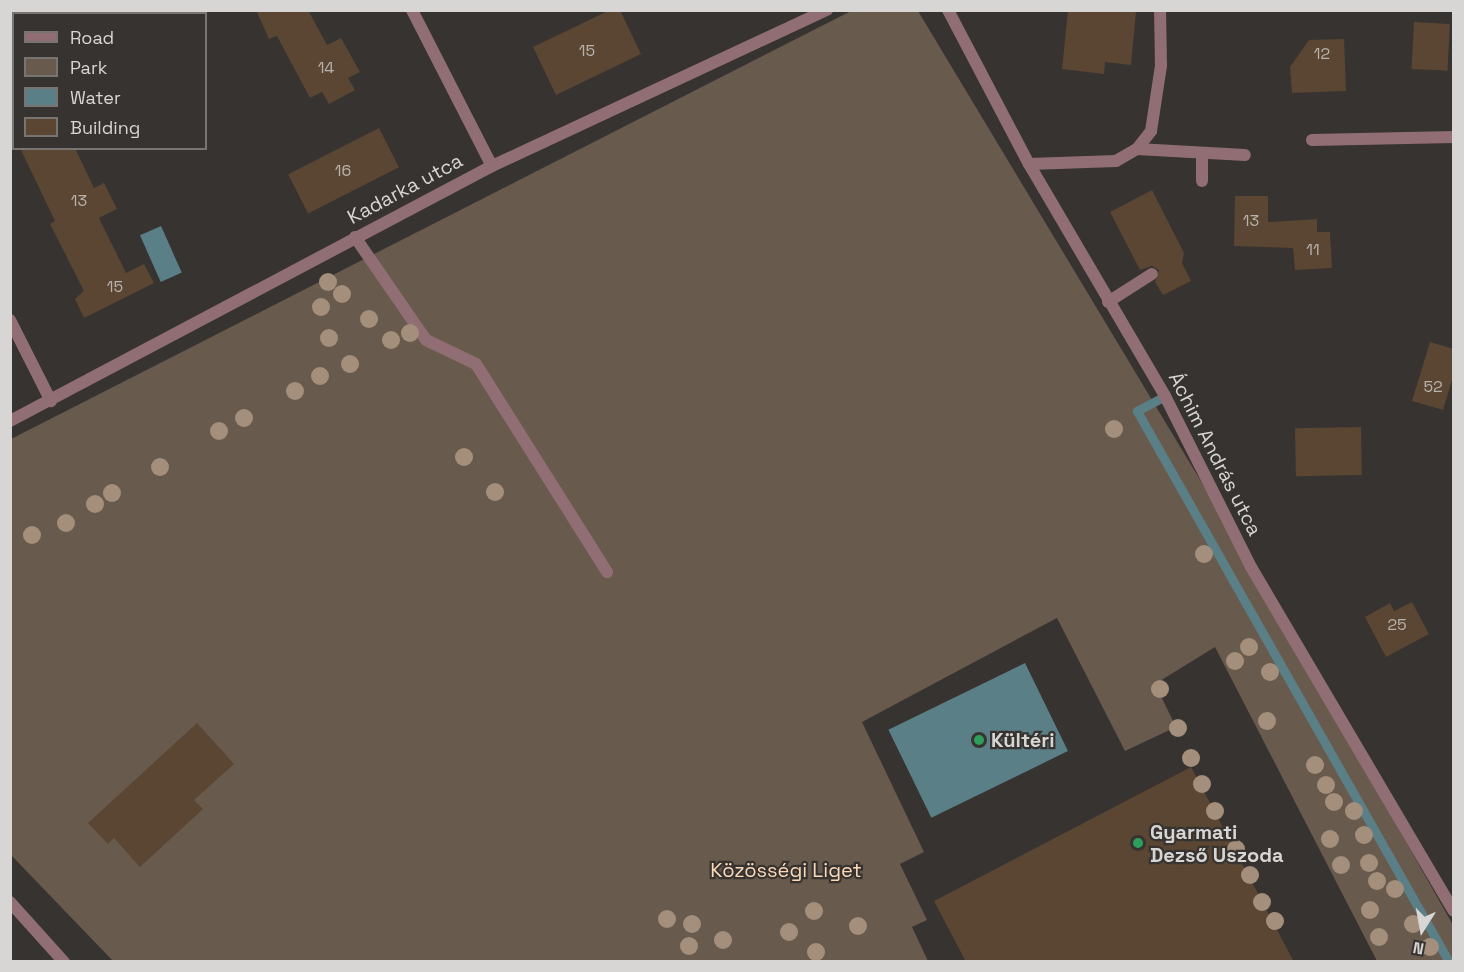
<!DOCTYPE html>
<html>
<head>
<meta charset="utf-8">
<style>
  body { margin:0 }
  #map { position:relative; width:1464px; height:972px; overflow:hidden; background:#363330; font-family:"Space Grotesk",sans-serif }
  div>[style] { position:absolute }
  .green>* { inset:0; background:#685a4c }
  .water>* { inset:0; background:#5b7f87; transform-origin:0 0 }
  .stream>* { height:9px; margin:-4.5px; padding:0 4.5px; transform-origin:4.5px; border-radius:4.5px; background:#5b7f87 }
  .building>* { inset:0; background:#5a4632; transform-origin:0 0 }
  .lane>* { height:12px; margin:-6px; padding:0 6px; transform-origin:6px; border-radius:6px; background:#916e73 }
  .street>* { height:12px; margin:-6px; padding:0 6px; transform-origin:6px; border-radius:6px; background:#916e73 }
  .trees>* { width:18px; height:18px; margin:-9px; border-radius:50%; background:#a38f7b }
  .dots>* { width:16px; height:16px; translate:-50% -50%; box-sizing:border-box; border:3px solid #363330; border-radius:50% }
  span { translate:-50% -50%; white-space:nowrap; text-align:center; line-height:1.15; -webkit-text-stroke:4.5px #363330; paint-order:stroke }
  .number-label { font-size:16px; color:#b8b2ac }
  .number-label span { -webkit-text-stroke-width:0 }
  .street-label { font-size:20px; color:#d8d6d4 }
  .poi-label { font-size:20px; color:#d8d6d4; font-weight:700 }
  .left { translate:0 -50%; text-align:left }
  .park-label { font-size:20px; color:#fcdab9 }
  .frame { position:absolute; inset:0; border:12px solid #d8d6d4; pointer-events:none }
  .legend { position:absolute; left:12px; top:12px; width:195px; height:138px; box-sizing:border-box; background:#363330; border:2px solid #777472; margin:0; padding:8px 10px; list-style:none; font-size:18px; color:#d8d6d4 }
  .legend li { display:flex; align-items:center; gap:12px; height:30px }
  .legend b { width:30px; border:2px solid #777472 }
  .north { position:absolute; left:1392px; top:900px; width:60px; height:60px; -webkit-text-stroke:4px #363330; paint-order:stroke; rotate:191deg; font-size:16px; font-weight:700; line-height:24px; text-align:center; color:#d8d6d4 }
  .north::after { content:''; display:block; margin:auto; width:21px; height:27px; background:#d8d6d4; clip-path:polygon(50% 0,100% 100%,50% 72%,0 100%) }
</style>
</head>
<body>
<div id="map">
  <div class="green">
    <div style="clip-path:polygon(851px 11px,918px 11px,1217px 508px,1453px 925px,1453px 961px,1377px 961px,1215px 647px,1155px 684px,1176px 727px,1125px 751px,1057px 618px,862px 722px,924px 852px,900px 864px,927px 920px,912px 927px,928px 961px,113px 961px,11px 855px,11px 439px)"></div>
  </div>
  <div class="water">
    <div style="left:161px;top:226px;width:51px;height:23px;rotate:66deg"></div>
    <div style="left:1025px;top:663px;width:98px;height:152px;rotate:64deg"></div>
  </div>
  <div class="stream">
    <div style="left:1165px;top:396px;width:32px;rotate:152deg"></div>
    <div style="left:1137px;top:411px;width:633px;rotate:60.48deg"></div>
  </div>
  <div class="building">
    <div style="clip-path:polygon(256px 10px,308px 10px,327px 45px,341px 38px,360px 72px,348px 78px,355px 90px,329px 104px,322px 92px,310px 98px,277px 36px,269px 39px)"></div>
    <div style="clip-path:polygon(610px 10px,620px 10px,641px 54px,556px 95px,533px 47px)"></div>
    <div style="clip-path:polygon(1068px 10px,1136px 12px,1131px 65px,1105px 62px,1104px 74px,1062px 69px)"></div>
    <div style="left:1414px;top:22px;width:36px;height:47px;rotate:3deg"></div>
    <div style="clip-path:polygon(1344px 39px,1346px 91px,1292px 93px,1290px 67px,1309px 40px)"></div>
    <div style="left:379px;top:128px;width:44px;height:102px;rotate:63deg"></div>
    <div style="clip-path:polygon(20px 148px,75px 148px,94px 188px,104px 183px,117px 209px,99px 218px,126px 273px,144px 264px,154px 283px,84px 318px,75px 299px,84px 291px,50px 224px,55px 221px)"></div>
    <div style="clip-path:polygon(1152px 190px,1184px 253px,1182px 263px,1191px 281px,1163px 295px,1155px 282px,1159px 270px,1152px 266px,1140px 270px,1110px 212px)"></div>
    <div style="clip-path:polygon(1235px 196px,1268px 196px,1268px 222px,1317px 219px,1317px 232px,1330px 232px,1332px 268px,1295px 270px,1293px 248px,1234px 246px)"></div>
    <div style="clip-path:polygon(1430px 342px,1454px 349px,1454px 373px,1443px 410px,1412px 401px)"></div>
    <div style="left:1361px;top:427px;width:48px;height:66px;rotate:89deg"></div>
    <div style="clip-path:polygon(1412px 602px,1429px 634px,1386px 657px,1365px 617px,1390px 603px,1394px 611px)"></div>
    <div style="clip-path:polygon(197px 723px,234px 764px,194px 800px,203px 809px,140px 867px,114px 838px,108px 844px,88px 823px)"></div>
    <div style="clip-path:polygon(1191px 767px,1294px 962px,966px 962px,934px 901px)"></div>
  </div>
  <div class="lane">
    <div style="left:1202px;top:181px;width:28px;rotate:-90deg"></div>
    <div style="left:355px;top:237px;width:125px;rotate:55.4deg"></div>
    <div style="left:426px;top:340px;width:55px;rotate:25.6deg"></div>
    <div style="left:476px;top:364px;width:246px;rotate:57.8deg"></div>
    <div style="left:1108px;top:302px;width:52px;rotate:-32.5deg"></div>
  </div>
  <div class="street">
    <div style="left:412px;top:10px;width:175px;rotate:62.9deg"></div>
    <div style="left:948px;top:10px;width:174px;rotate:62.3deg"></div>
    <div style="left:1029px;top:164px;width:269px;rotate:59.6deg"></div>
    <div style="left:1165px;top:396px;width:191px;rotate:63.3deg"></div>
    <div style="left:1251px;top:567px;width:399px;rotate:59.5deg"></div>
    <div style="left:1312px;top:140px;width:142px;rotate:-1.2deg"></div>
    <div style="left:1137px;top:149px;width:108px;rotate:3.2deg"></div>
    <div style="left:1029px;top:164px;width:87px;rotate:-2deg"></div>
    <div style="left:1116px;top:161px;width:24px;rotate:-30deg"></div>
    <div style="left:1137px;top:149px;width:23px;rotate:-52deg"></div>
    <div style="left:1151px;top:131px;width:66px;rotate:-81.3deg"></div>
    <div style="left:1161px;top:66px;width:56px;rotate:-91deg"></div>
    <div style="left:10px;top:320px;width:91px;rotate:63.2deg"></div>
    <div style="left:10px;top:421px;width:545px;rotate:-27.88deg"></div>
    <div style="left:492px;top:166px;width:370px;rotate:-25deg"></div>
    <div style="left:10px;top:902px;width:81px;rotate:48deg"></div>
  </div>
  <div class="trees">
    <div style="left:328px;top:282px"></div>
    <div style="left:342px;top:294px"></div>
    <div style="left:321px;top:307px"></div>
    <div style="left:369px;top:319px"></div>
    <div style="left:410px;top:333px"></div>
    <div style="left:329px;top:338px"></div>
    <div style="left:391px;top:340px"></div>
    <div style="left:350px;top:364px"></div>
    <div style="left:320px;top:376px"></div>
    <div style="left:295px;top:391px"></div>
    <div style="left:244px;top:418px"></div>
    <div style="left:1114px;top:429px"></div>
    <div style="left:219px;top:431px"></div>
    <div style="left:464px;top:457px"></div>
    <div style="left:160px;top:467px"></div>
    <div style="left:495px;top:492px"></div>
    <div style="left:112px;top:493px"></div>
    <div style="left:95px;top:504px"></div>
    <div style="left:66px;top:523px"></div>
    <div style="left:32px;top:535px"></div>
    <div style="left:1204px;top:554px"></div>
    <div style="left:1249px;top:647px"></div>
    <div style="left:1235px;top:661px"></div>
    <div style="left:1270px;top:672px"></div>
    <div style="left:1160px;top:689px"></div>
    <div style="left:1267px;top:721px"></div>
    <div style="left:1178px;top:728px"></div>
    <div style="left:1191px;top:758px"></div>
    <div style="left:1315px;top:765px"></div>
    <div style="left:1202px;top:784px"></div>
    <div style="left:1326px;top:785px"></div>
    <div style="left:1334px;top:802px"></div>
    <div style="left:1215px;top:811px"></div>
    <div style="left:1354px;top:811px"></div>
    <div style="left:1364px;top:835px"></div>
    <div style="left:1330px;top:839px"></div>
    <div style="left:1236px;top:849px"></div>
    <div style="left:1369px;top:863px"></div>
    <div style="left:1341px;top:865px"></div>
    <div style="left:1250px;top:875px"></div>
    <div style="left:1377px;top:881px"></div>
    <div style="left:1395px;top:889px"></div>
    <div style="left:1262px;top:902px"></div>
    <div style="left:1370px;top:910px"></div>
    <div style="left:814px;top:911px"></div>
    <div style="left:667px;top:919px"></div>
    <div style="left:1275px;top:921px"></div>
    <div style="left:692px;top:924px"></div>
    <div style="left:1413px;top:924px"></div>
    <div style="left:858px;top:926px"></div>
    <div style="left:789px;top:932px"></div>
    <div style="left:1379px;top:937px"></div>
    <div style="left:723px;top:940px"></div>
    <div style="left:689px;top:946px"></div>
    <div style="left:1430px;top:947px"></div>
    <div style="left:816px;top:952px"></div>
  </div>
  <div class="dots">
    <div style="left:979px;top:740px;background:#2e9e5b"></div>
    <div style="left:1138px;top:843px;background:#2e9e5b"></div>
  </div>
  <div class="number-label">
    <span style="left:587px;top:51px">15</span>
    <span style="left:1322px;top:54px">12</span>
    <span style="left:326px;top:68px">14</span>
    <span style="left:343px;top:171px">16</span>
    <span style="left:79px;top:201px">13</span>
    <span style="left:1251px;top:221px">13</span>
    <span style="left:1313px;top:250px">11</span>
    <span style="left:115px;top:287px">15</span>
    <span style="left:1433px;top:387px">52</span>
    <span style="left:1397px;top:625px">25</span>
  </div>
  <div class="street-label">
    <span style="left:405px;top:189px;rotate:-28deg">Kadarka utca</span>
    <span style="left:1215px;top:454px;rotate:63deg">Áchim András utca</span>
  </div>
  <div class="poi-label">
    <span class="left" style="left:991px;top:740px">Kültéri</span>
    <span class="left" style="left:1150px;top:844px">Gyarmati<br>Dezső Uszoda</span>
  </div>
  <div class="park-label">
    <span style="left:786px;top:870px">Közösségi Liget</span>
  </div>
  <div class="frame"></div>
  <ul class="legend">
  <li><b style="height:8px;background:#916e73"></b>Road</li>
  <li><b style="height:16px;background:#685a4c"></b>Park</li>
  <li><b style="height:16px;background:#5b7f87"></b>Water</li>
  <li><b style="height:16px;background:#5a4632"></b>Building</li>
  </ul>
  <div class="north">N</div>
</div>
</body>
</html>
